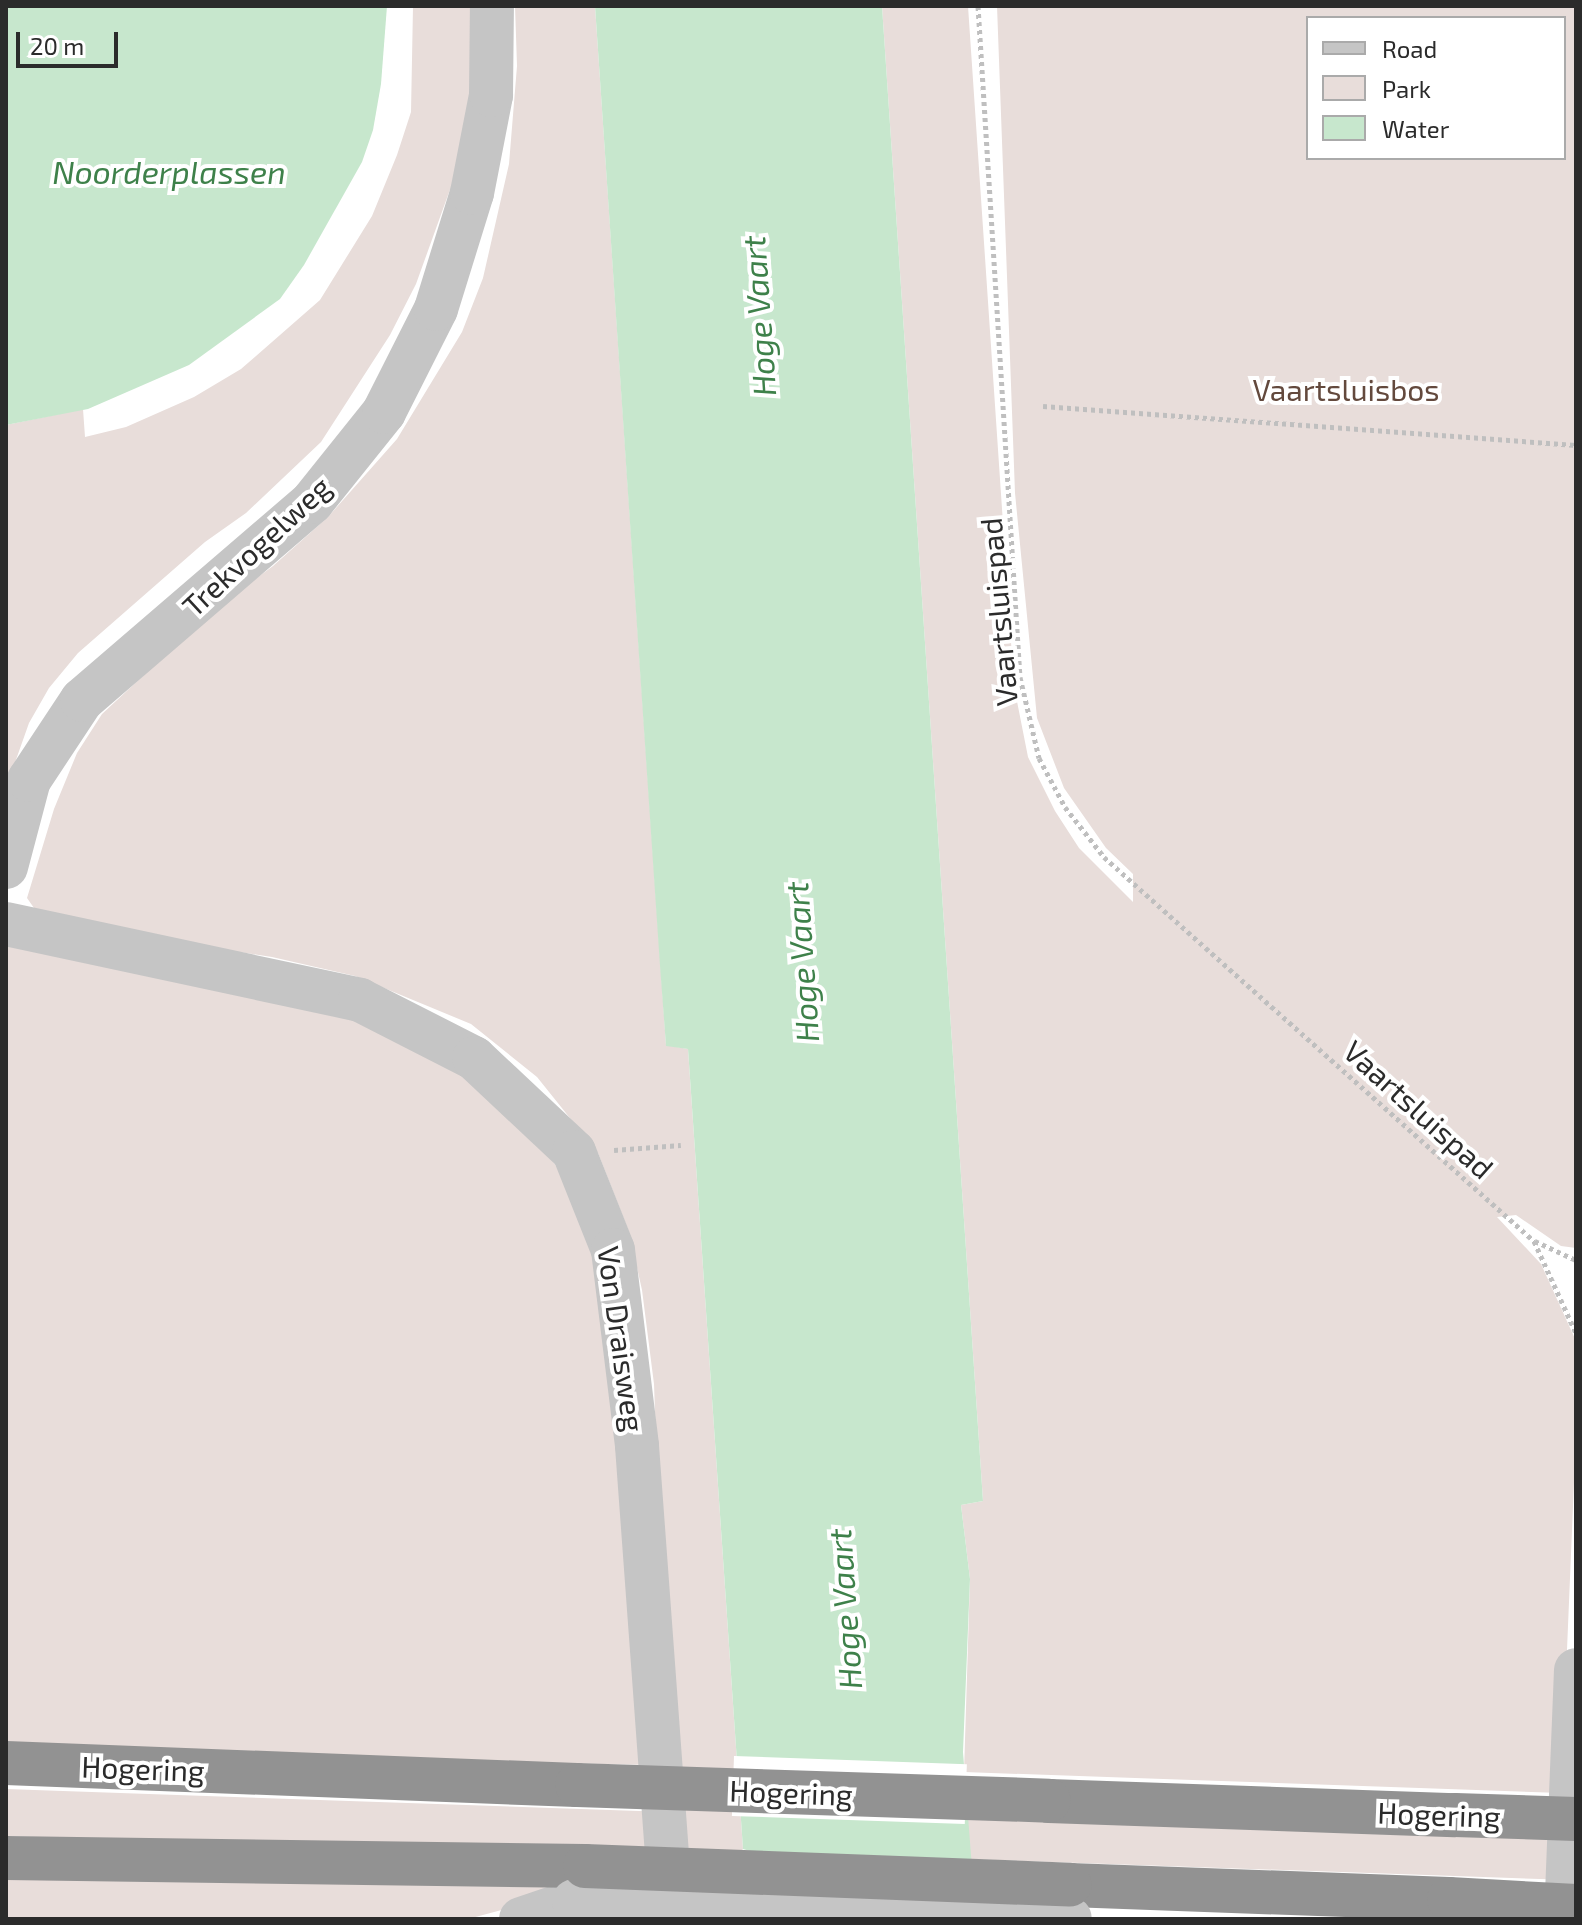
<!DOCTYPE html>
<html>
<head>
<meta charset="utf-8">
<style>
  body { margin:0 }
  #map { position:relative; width:1582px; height:1925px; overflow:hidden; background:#fff; font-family:"Exo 2",sans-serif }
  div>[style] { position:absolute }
  .green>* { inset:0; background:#e8ddda; transform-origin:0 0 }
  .water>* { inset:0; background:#c7e7cd }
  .pier>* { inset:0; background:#fff; transform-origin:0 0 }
  .path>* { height:5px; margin-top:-2.5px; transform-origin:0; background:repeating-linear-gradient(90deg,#bfbfbf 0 4px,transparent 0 8px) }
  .minor>* { height:44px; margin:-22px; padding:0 22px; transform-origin:22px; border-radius:22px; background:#c5c5c5 }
  .highway>* { height:44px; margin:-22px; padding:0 22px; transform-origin:22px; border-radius:22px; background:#929292 }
  .minor-bridge>* { height:44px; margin:-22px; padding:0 22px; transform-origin:22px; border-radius:22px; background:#c5c5c5 }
  .highway-bridge>* { height:44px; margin:-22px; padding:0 22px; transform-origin:22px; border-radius:22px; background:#929292 }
  span { translate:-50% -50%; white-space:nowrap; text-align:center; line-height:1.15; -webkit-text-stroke:8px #fff; paint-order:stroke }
  .park-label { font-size:30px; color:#63493d }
  .street-label { font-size:30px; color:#2b2b2b }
  .water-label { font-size:32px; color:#3e814a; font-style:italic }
  .frame { position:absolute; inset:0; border:8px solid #2b2b2b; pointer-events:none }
  .legend { position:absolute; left:1306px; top:16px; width:260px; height:144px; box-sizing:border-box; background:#fff; border:2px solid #aaa; margin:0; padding:10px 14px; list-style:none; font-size:24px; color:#2b2b2b }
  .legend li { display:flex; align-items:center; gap:16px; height:40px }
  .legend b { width:40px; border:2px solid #aaa }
  .scale { position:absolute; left:16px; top:32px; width:102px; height:36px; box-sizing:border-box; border:4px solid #2b2b2b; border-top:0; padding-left:10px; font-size:24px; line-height:28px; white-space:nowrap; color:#2b2b2b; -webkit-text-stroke:6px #fff; paint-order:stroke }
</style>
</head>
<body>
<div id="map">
  <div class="green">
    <div style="clip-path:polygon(413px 6px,471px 6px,471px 81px,467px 125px,452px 184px,416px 284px,390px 335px,321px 442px,246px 513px,205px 542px,78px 653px,49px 688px,29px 723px,6px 788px,6px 425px,83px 409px,85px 437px,126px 427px,194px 397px,241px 369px,320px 300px,372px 216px,397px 155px,411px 112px)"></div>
    <div style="clip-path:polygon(515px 6px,595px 6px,666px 1045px,688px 1049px,743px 1849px,680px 1919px,664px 1664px,654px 1384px,642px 1290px,629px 1232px,598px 1153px,537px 1077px,471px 1024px,355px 976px,272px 957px,185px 944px,34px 908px,27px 898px,54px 809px,77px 753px,102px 714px,215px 609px,273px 566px,328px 517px,397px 439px,462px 332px,483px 278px,509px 164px,517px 66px)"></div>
    <div style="clip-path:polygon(evenodd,882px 6px,968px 6px,1014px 686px,1028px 757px,1055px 811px,1079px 848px,1133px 902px,1133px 874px,1106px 848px,1064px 788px,1037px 718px,1015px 493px,997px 6px,1576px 6px,1576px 1248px,1561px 1246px,1516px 1215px,1497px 1217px,1541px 1264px,1576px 1341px,1576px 1435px,1561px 1793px,964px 1772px,970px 1579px,961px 1505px,983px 1501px,882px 6px,1308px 18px,1564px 18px,1564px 158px,1308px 158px,1308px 18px)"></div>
    <div style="clip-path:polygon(6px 931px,256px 977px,475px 1059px,592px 1213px,652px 1765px,6px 1752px)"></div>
    <div style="left:6px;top:1789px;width:648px;height:47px;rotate:2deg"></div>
    <div style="left:968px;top:1815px;width:590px;height:44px;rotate:2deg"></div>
    <div style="clip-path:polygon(6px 1874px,585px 1888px,468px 1919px,6px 1919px)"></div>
  </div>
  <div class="water">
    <div style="clip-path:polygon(6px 6px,387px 6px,381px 84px,373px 130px,362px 162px,304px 265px,280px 299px,189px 365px,88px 409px,6px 425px)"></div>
    <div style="clip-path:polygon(595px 6px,882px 6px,983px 1501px,961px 1505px,970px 1579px,963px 1752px,976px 1919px,743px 1849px,688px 1049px,666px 1046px,660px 966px)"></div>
  </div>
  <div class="pier">
    <div style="left:734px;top:1756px;width:233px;height:60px;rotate:2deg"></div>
  </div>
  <div class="path">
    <div style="left:978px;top:6px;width:672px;rotate:86.42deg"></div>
    <div style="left:1020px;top:677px;width:83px;rotate:76.8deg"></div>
    <div style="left:1039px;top:758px;width:55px;rotate:62deg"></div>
    <div style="left:1065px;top:807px;width:63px;rotate:52deg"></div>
    <div style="left:1104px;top:857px;width:577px;rotate:41.77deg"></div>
    <div style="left:1534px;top:1241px;width:101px;rotate:65.5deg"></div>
    <div style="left:1043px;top:406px;width:534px;rotate:4.18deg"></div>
    <div style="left:614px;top:1150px;width:67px;rotate:-4.3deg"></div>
    <div style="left:1535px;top:1241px;width:45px;rotate:24.9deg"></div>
  </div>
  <div class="minor">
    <div style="left:6px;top:867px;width:90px;rotate:-75.2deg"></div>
    <div style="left:29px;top:780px;width:96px;rotate:-56.5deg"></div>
    <div style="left:82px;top:700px;width:303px;rotate:-40.7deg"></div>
    <div style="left:312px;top:502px;width:115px;rotate:-51.3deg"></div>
    <div style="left:384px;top:412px;width:115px;rotate:-63.2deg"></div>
    <div style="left:436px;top:309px;width:121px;rotate:-72.8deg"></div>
    <div style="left:472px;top:193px;width:100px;rotate:-79deg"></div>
    <div style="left:491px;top:95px;width:89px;rotate:-89.4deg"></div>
    <div style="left:6px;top:924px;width:362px;rotate:12.1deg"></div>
    <div style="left:360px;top:1000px;width:128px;rotate:27deg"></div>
    <div style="left:474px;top:1058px;width:137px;rotate:43.2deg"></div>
    <div style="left:574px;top:1152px;width:105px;rotate:68.3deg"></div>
    <div style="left:613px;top:1250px;width:197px;rotate:83deg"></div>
    <div style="left:637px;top:1446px;width:463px;rotate:85.8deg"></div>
    <div style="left:521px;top:1919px;width:56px;rotate:-18.8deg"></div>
    <div style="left:1566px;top:1919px;width:249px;rotate:-87.7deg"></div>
  </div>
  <div class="highway">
    <div style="left:6px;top:1763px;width:571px;rotate:2.21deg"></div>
    <div style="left:1049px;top:1801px;width:406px;rotate:2deg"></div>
    <div style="left:6px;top:1858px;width:579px;rotate:0.79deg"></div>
    <div style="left:1070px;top:1885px;width:379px;rotate:2.1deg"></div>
  </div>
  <div class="minor-bridge">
    <div style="left:574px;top:1901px;width:496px;rotate:2deg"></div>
  </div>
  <div class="highway-bridge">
    <div style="left:577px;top:1785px;width:472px;rotate:1.9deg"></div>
    <div style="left:1455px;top:1815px;width:121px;rotate:1.9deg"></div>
    <div style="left:585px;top:1866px;width:485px;rotate:2.2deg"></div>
    <div style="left:1449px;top:1899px;width:127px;rotate:3.2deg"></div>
  </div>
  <div class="park-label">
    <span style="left:1346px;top:389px">Vaartsluisbos</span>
  </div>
  <div class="street-label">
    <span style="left:256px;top:546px;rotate:-43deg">Trekvogelweg</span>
    <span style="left:998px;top:612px;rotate:-95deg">Vaartsluispad</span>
    <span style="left:1419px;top:1109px;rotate:42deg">Vaartsluispad</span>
    <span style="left:622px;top:1339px;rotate:82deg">Von Draisweg</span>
    <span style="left:143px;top:1768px;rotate:2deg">Hogering</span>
    <span style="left:791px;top:1792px;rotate:2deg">Hogering</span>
    <span style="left:1439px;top:1814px;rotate:2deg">Hogering</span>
  </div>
  <div class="water-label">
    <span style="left:169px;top:171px">Noorderplassen</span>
    <span style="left:758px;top:316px;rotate:-94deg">Hoge Vaart</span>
    <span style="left:801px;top:962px;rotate:-94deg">Hoge Vaart</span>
    <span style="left:844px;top:1609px;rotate:-94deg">Hoge Vaart</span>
  </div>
  <div class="frame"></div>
  <ul class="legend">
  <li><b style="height:10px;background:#c5c5c5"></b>Road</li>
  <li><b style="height:22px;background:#e8ddda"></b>Park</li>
  <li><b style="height:22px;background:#c7e7cd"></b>Water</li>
  </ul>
  <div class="scale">20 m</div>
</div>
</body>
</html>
